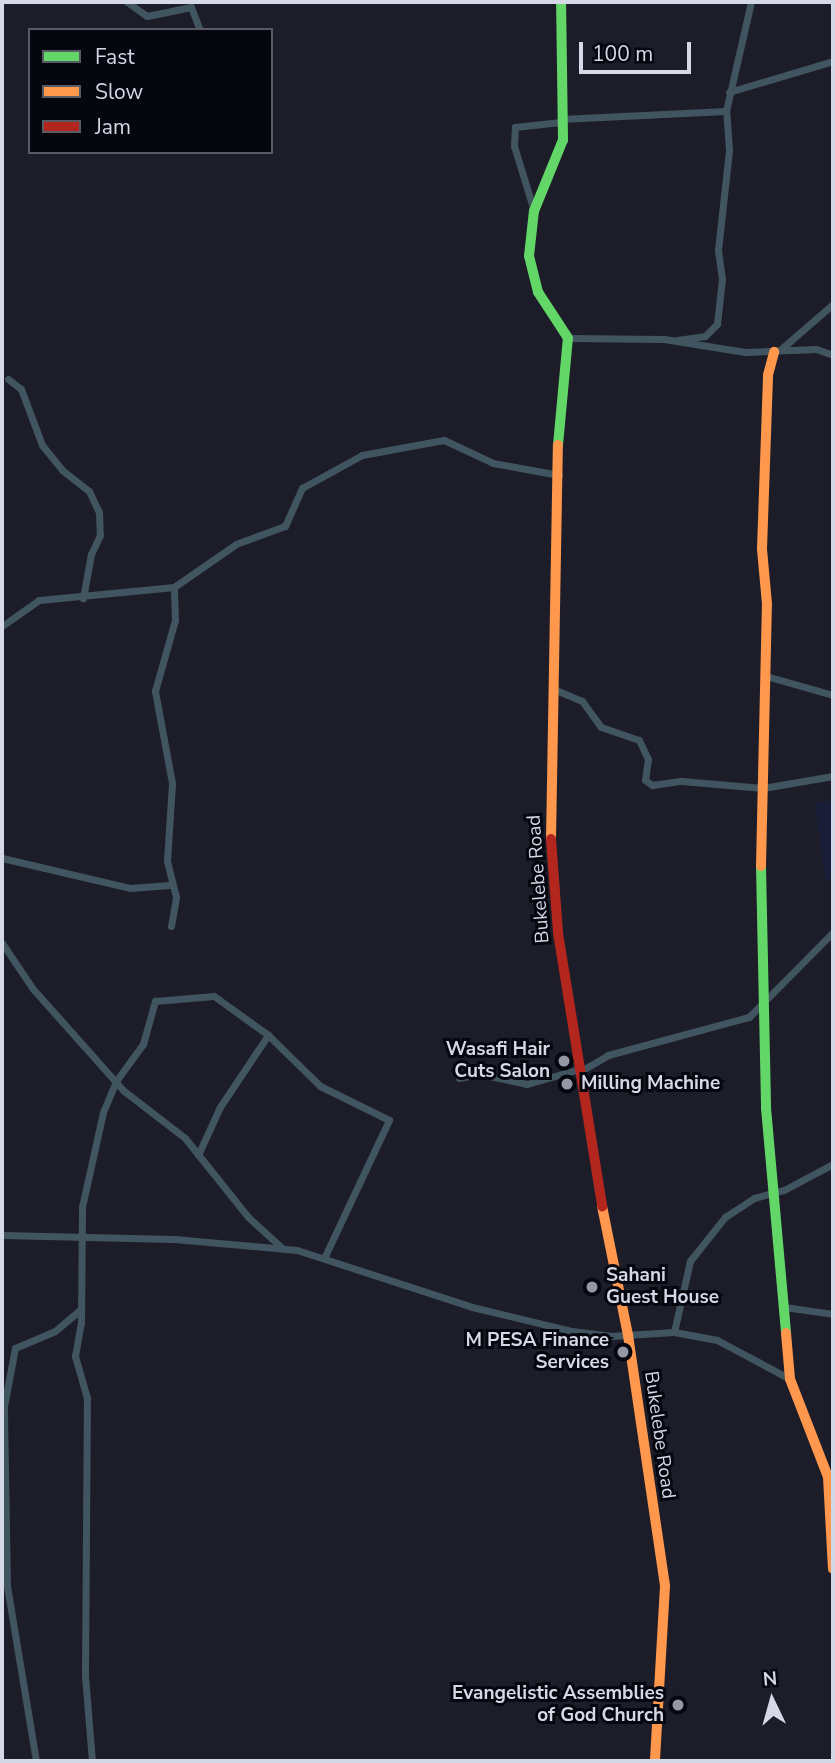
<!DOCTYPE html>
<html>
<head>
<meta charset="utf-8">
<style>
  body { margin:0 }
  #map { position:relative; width:835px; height:1763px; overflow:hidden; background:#1c1d29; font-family:"Nunito Sans",sans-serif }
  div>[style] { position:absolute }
  .built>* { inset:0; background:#1a1d37 }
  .street>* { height:7px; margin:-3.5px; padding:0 3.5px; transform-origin:3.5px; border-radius:3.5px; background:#415560 }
  .fast>* { height:10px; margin:-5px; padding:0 5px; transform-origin:5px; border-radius:5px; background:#63d668 }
  .slow>* { height:10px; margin:-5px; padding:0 5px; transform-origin:5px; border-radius:5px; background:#ff974d }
  .jam>* { height:10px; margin:-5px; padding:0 5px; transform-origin:5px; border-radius:5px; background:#b3261e }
  .dots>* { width:19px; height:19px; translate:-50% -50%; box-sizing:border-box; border:4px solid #05060e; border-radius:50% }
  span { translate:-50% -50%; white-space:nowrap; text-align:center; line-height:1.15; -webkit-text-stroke:6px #05060e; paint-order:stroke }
  .street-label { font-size:19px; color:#d5d8e7 }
  .poi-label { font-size:19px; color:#d5d8e7; font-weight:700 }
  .right { translate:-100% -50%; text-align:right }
  .left { translate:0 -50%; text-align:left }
  .frame { position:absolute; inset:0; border:4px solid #d5d8e7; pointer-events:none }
  .legend { position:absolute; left:28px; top:28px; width:245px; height:126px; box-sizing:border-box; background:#05060e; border:2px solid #585a65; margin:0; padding:9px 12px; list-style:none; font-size:21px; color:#d5d8e7 }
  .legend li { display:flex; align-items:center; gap:14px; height:35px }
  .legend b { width:35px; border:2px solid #585a65 }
  .north { position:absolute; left:737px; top:1665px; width:70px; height:70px; -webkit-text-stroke:5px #05060e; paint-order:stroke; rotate:355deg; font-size:19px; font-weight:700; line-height:28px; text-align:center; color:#d5d8e7 }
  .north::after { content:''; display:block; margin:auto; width:24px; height:32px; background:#d5d8e7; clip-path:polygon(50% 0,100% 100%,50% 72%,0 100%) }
  .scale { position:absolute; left:579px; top:42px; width:112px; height:32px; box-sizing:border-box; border:4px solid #d5d8e7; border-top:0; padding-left:9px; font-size:21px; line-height:24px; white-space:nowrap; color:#d5d8e7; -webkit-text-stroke:5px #05060e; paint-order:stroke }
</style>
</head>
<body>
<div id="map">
  <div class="built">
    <div style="clip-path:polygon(833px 801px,833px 880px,825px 881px,815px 803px)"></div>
  </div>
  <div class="street">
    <div style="left:127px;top:2px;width:24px;rotate:35deg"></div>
    <div style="left:147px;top:16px;width:45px;rotate:-11.6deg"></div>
    <div style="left:191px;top:7px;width:25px;rotate:69deg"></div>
    <div style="left:729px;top:92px;width:109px;rotate:-16.6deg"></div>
    <div style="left:561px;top:119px;width:165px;rotate:-2.8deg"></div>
    <div style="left:534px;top:211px;width:68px;rotate:-107.1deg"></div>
    <div style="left:514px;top:146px;width:19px;rotate:-87deg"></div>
    <div style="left:515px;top:127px;width:46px;rotate:-6.2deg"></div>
    <div style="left:568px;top:338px;width:96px;rotate:0.6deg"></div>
    <div style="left:664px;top:339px;width:82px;rotate:9.1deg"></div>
    <div style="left:745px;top:352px;width:71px;rotate:-2.4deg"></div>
    <div style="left:816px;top:349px;width:18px;rotate:19deg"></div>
    <div style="left:677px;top:340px;width:28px;rotate:-8deg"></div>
    <div style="left:705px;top:336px;width:17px;rotate:-45deg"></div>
    <div style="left:717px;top:324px;width:45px;rotate:-83.7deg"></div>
    <div style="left:722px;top:279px;width:29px;rotate:-98deg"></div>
    <div style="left:718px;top:250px;width:101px;rotate:-83.7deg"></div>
    <div style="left:729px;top:150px;width:39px;rotate:-94deg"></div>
    <div style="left:726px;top:111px;width:112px;rotate:-77.1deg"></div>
    <div style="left:780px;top:350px;width:70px;rotate:-41deg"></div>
    <div style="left:8px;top:379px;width:16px;rotate:38deg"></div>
    <div style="left:21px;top:389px;width:60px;rotate:69.4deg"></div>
    <div style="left:42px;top:445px;width:32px;rotate:51deg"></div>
    <div style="left:62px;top:470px;width:34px;rotate:38deg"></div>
    <div style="left:89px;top:491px;width:23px;rotate:65deg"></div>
    <div style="left:99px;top:512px;width:23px;rotate:88deg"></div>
    <div style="left:100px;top:535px;width:21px;rotate:115deg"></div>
    <div style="left:91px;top:554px;width:45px;rotate:100.3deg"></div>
    <div style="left:2px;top:626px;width:45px;rotate:-35.1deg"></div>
    <div style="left:39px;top:600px;width:136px;rotate:-5.5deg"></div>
    <div style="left:174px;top:587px;width:75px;rotate:-34.7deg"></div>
    <div style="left:236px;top:544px;width:52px;rotate:-20.2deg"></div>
    <div style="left:285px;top:526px;width:42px;rotate:-65.9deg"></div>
    <div style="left:302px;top:488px;width:68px;rotate:-28.8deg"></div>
    <div style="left:362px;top:455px;width:83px;rotate:-10.4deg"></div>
    <div style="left:444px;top:440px;width:54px;rotate:25.1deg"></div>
    <div style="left:493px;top:463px;width:67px;rotate:10.3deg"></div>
    <div style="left:766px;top:676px;width:70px;rotate:15.8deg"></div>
    <div style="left:556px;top:690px;width:28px;rotate:23deg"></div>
    <div style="left:582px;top:701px;width:32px;rotate:54deg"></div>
    <div style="left:601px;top:727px;width:40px;rotate:18.9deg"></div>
    <div style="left:639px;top:740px;width:21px;rotate:65deg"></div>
    <div style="left:648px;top:759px;width:21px;rotate:98deg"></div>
    <div style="left:645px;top:780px;width:9px;rotate:36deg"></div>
    <div style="left:652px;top:785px;width:30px;rotate:-8deg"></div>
    <div style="left:682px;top:781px;width:81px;rotate:4.9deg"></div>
    <div style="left:763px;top:788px;width:71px;rotate:-9.7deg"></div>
    <div style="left:2px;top:858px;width:131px;rotate:13.2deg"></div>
    <div style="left:130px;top:888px;width:40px;rotate:-4.3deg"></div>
    <div style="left:171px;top:926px;width:29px;rotate:-80deg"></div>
    <div style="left:176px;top:897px;width:37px;rotate:-104deg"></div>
    <div style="left:167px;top:861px;width:78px;rotate:-86.3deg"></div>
    <div style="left:172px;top:783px;width:94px;rotate:-100.5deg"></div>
    <div style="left:155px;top:691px;width:74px;rotate:-74.3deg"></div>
    <div style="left:175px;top:620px;width:33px;rotate:-92deg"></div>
    <div style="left:2px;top:943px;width:55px;rotate:56deg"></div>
    <div style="left:33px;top:989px;width:137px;rotate:48.3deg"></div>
    <div style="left:124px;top:1091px;width:77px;rotate:37.6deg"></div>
    <div style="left:185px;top:1138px;width:101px;rotate:51.4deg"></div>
    <div style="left:248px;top:1217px;width:45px;rotate:42.3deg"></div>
    <div style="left:579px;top:1072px;width:34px;rotate:-30deg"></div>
    <div style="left:608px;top:1055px;width:146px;rotate:-15.1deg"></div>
    <div style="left:749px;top:1017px;width:120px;rotate:-45.3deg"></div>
    <div style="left:459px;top:1078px;width:21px;rotate:-11deg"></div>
    <div style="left:480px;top:1074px;width:48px;rotate:12deg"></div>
    <div style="left:527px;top:1084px;width:54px;rotate:-16.1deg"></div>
    <div style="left:198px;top:1155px;width:53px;rotate:-65.4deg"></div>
    <div style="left:220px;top:1107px;width:87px;rotate:-56.3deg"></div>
    <div style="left:2px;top:1235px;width:172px;rotate:1.3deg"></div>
    <div style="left:174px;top:1239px;width:123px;rotate:5.1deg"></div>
    <div style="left:297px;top:1250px;width:184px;rotate:18deg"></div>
    <div style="left:472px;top:1307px;width:103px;rotate:13.5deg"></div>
    <div style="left:572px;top:1331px;width:38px;rotate:7deg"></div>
    <div style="left:610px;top:1336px;width:64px;rotate:-3.6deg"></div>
    <div style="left:674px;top:1332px;width:44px;rotate:10.5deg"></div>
    <div style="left:717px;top:1340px;width:83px;rotate:28.1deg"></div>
    <div style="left:784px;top:1307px;width:49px;rotate:8.1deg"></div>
    <div style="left:674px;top:1332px;width:73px;rotate:-77.3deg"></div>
    <div style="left:690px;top:1261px;width:56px;rotate:-51.5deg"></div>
    <div style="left:725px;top:1217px;width:35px;rotate:-33deg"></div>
    <div style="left:754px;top:1198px;width:31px;rotate:-15deg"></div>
    <div style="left:784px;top:1190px;width:55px;rotate:-28deg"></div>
    <div style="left:36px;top:1761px;width:177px;rotate:-99.4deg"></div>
    <div style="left:7px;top:1586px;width:180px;rotate:-91deg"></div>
    <div style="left:4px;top:1406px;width:59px;rotate:-79.3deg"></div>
    <div style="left:15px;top:1348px;width:43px;rotate:-23deg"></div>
    <div style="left:55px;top:1331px;width:33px;rotate:-40deg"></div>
    <div style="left:92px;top:1761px;width:86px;rotate:-94.7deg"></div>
    <div style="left:85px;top:1675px;width:277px;rotate:-89.6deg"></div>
    <div style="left:87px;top:1398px;width:44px;rotate:-105.9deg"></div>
    <div style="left:75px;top:1356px;width:34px;rotate:-80deg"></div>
    <div style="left:81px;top:1323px;width:116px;rotate:-89.5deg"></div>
    <div style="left:82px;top:1207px;width:97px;rotate:-77.5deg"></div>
    <div style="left:103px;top:1112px;width:34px;rotate:-67deg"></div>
    <div style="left:116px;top:1081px;width:46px;rotate:-53.9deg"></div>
    <div style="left:143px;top:1044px;width:45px;rotate:-74.4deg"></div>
    <div style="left:155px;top:1001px;width:59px;rotate:-4.8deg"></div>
    <div style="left:214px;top:996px;width:67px;rotate:35.8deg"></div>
    <div style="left:268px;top:1035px;width:73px;rotate:44.4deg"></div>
    <div style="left:320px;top:1086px;width:77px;rotate:26.2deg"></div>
    <div style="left:389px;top:1120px;width:150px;rotate:115.2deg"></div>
  </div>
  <div class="fast">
    <div style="left:558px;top:445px;width:107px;rotate:-84.7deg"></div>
    <div style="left:568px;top:338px;width:55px;rotate:-123.1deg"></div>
    <div style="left:538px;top:292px;width:37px;rotate:-104deg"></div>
    <div style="left:529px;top:256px;width:45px;rotate:-83.7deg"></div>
    <div style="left:534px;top:211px;width:77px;rotate:-67.8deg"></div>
    <div style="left:563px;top:140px;width:138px;rotate:-90.8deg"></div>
    <div style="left:761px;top:866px;width:242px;rotate:88.8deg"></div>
    <div style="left:766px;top:1108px;width:226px;rotate:84.9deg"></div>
  </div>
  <div class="slow">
    <div style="left:551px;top:839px;width:394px;rotate:-89deg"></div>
    <div style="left:761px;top:866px;width:262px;rotate:-88.7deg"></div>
    <div style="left:767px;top:604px;width:55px;rotate:-95.2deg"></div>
    <div style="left:762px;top:549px;width:174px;rotate:-88deg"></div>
    <div style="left:768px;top:375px;width:24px;rotate:-75deg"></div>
    <div style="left:602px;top:1206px;width:132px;rotate:78.6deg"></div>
    <div style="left:628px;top:1335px;width:254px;rotate:81.6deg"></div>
    <div style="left:665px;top:1586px;width:175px;rotate:93.3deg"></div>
    <div style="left:786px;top:1333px;width:46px;rotate:85deg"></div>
    <div style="left:790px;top:1379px;width:105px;rotate:68.8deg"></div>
    <div style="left:828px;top:1477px;width:92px;rotate:86.9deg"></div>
  </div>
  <div class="jam">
    <div style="left:551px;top:839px;width:94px;rotate:85.7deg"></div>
    <div style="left:558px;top:933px;width:277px;rotate:80.8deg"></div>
  </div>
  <div class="dots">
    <div style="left:564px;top:1061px;background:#9497a4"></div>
    <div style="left:567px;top:1084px;background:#9497a4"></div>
    <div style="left:592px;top:1287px;background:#9497a4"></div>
    <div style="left:623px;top:1352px;background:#9497a4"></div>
    <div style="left:678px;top:1705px;background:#9497a4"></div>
  </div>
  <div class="street-label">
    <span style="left:539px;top:879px;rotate:-94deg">Bukelebe Road</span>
    <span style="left:659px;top:1435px;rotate:82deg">Bukelebe Road</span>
  </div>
  <div class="poi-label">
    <span class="right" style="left:550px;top:1061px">Wasafi Hair<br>Cuts Salon</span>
    <span class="left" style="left:581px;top:1084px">Milling Machine</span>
    <span class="left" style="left:606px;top:1287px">Sahani<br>Guest House</span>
    <span class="right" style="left:609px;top:1352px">M PESA Finance<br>Services</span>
    <span class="right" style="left:664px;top:1705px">Evangelistic Assemblies<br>of God Church</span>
  </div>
  <div class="frame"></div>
  <ul class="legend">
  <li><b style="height:9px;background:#63d668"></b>Fast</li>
  <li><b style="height:9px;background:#ff974d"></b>Slow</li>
  <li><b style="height:9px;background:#b3261e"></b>Jam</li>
  </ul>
  <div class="north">N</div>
  <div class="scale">100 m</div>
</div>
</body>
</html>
